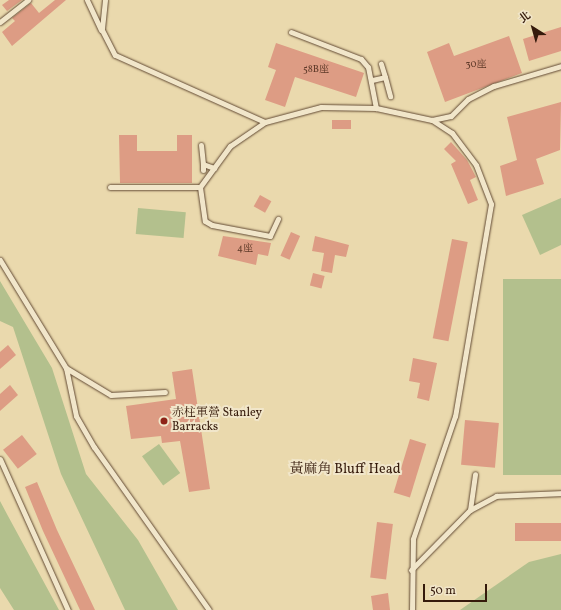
<!DOCTYPE html>
<html>
<head>
<meta charset="utf-8">
<style>
  body { margin:0 }
  #map { position:relative; width:561px; height:610px; overflow:hidden; background:#ead9ad; font-family:Vollkorn,"Noto Serif TC",serif }
  div>[style] { position:absolute }
  .green>* { inset:0; background:#b3c08d; transform-origin:0 0 }
  .building>* { inset:0; background:#dd9c84; transform-origin:0 0 }
  .roads { filter:drop-shadow(0 0 1px #624a34) drop-shadow(0 0 1px #624a34) }
  .lane>* { height:5px; margin:-2.5px; padding:0 2.5px; transform-origin:2.5px; border-radius:2.5px; background:#f1e6ca }
  .dots>* { width:11px; height:11px; translate:-50% -50%; box-sizing:border-box; border:2px solid #f1e6ca; border-radius:50% }
  span { translate:-50% -50%; white-space:nowrap; text-align:center; line-height:1.15; -webkit-text-stroke:4px #f1e6ca; paint-order:stroke }
  .number-label { font-size:10px; color:#5f3a29 }
  .number-label span { -webkit-text-stroke-width:0 }
  .poi-label { font-size:12px; color:#351a0b }
  .left { translate:0 -50%; text-align:left }
  .quarter-label { font-size:14px; color:#351a0b }
  .north { position:absolute; left:513px; top:8px; width:40px; height:40px; -webkit-text-stroke:3px #f1e6ca; paint-order:stroke; rotate:323deg; font-size:11px; font-weight:700; line-height:16px; text-align:center; color:#351a0b }
  .north::after { content:''; display:block; margin:auto; width:14px; height:18px; background:#351a0b; clip-path:polygon(50% 0,100% 100%,50% 72%,0 100%) }
  .scale { position:absolute; left:423px; top:584px; width:64px; height:18px; box-sizing:border-box; border:2px solid #351a0b; border-top:0; padding-left:5px; font-size:12px; line-height:14px; white-space:nowrap; color:#351a0b; -webkit-text-stroke:3px #f1e6ca; paint-order:stroke }
</style>
</head>
<body>
<div id="map">
  <div class="green">
    <div style="clip-path:polygon(561px 198px,561px 245px,540px 255px,522px 215px)"></div>
    <div style="left:138px;top:208px;width:48px;height:26px;rotate:5deg"></div>
    <div style="left:503px;top:279px;width:58px;height:196px"></div>
    <div style="clip-path:polygon(0 281px,52px 368px,86px 474px,138px 540px,178px 610px,125px 610px,61px 474px,13px 327px,0 321px)"></div>
    <div style="left:159px;top:444px;width:36px;height:21px;rotate:54deg"></div>
    <div style="clip-path:polygon(0 501px,8px 516px,59px 610px,14px 610px,0 588px)"></div>
    <div style="clip-path:polygon(561px 554px,561px 610px,460px 610px,529px 562px)"></div>
  </div>
  <div class="building">
    <div style="clip-path:polygon(9px 0,22px 0,7px 11px,2px 5px)"></div>
    <div style="clip-path:polygon(55px 0,66px 0,12px 46px,2px 32px,15px 21px,12px 18px,31px 3px,39px 13px)"></div>
    <div style="clip-path:polygon(561px 27px,561px 51px,529px 61px,523px 39px)"></div>
    <div style="clip-path:polygon(509px 36px,522px 73px,445px 102px,427px 52px,449px 43px,454px 56px)"></div>
    <div style="clip-path:polygon(276px 43px,364px 73px,356px 97px,295px 77px,285px 107px,265px 100px,276px 70px,268px 67px)"></div>
    <div style="clip-path:polygon(561px 102px,560px 150px,536px 159px,544px 184px,506px 196px,500px 166px,517px 160px,507px 117px)"></div>
    <div style="left:332px;top:120px;width:19px;height:9px"></div>
    <div style="clip-path:polygon(119px 135px,137px 135px,137px 151px,177px 151px,177px 135px,192px 135px,192px 183px,120px 183px)"></div>
    <div style="clip-path:polygon(451px 142px,467px 160px,476px 177px,470px 180px,478px 200px,468px 204px,451px 164px,456px 161px,444px 149px)"></div>
    <div style="left:260px;top:195px;width:13px;height:13px;rotate:29deg"></div>
    <div style="left:291px;top:232px;width:10px;height:26px;rotate:24deg"></div>
    <div style="clip-path:polygon(223px 236px,271px 243px,268px 256px,258px 254px,256px 265px,218px 256px)"></div>
    <div style="clip-path:polygon(315px 236px,349px 245px,346px 257px,335px 255px,332px 273px,321px 271px,324px 253px,312px 251px)"></div>
    <div style="left:452px;top:239px;width:16px;height:101px;rotate:11deg"></div>
    <div style="left:313px;top:273px;width:12px;height:13px;rotate:14deg"></div>
    <div style="clip-path:polygon(8px 345px,16px 355px,0 369px,0 352px)"></div>
    <div style="clip-path:polygon(413px 358px,437px 363px,429px 401px,417px 398px,420px 383px,409px 381px)"></div>
    <div style="clip-path:polygon(192px 369px,210px 489px,189px 492px,180px 441px,162px 443px,161px 436px,131px 439px,126px 406px,176px 399px,172px 372px)"></div>
    <div style="clip-path:polygon(10px 385px,18px 395px,0 411px,0 394px)"></div>
    <div style="left:465px;top:420px;width:34px;height:45px;rotate:5deg"></div>
    <div style="left:22px;top:435px;width:24px;height:24px;rotate:52deg"></div>
    <div style="left:410px;top:439px;width:17px;height:56px;rotate:17deg"></div>
    <div style="clip-path:polygon(37px 482px,57px 530px,95px 610px,80px 610px,43px 531px,25px 487px)"></div>
    <div style="left:377px;top:522px;width:16px;height:56px;rotate:7deg"></div>
    <div style="left:561px;top:523px;width:18px;height:46px;rotate:90deg"></div>
    <div style="clip-path:polygon(388px 593px,390px 610px,373px 610px,371px 596px)"></div>
  </div>
  <div class="roads">
    <div class="lane">
      <div style="left:87px;top:0;width:33px;rotate:65deg"></div>
      <div style="left:105px;top:0;width:30px;rotate:96deg"></div>
      <div style="left:102px;top:30px;width:28px;rotate:63deg"></div>
      <div style="left:115px;top:55px;width:164px;rotate:24.1deg"></div>
      <div style="left:265px;top:122px;width:58px;rotate:-15deg"></div>
      <div style="left:321px;top:107px;width:55px;rotate:1deg"></div>
      <div style="left:376px;top:108px;width:57px;rotate:12.1deg"></div>
      <div style="left:432px;top:120px;width:24px;rotate:33deg"></div>
      <div style="left:452px;top:133px;width:40px;rotate:53deg"></div>
      <div style="left:476px;top:165px;width:42px;rotate:69deg"></div>
      <div style="left:491px;top:204px;width:215px;rotate:99.6deg"></div>
      <div style="left:455px;top:416px;width:130px;rotate:108.9deg"></div>
      <div style="left:413px;top:539px;width:71px;rotate:90.8deg"></div>
      <div style="left:0;top:22px;width:36px;rotate:-38deg"></div>
      <div style="left:291px;top:32px;width:75px;rotate:21.1deg"></div>
      <div style="left:361px;top:59px;width:11px;rotate:49deg"></div>
      <div style="left:368px;top:67px;width:42px;rotate:79deg"></div>
      <div style="left:385px;top:77px;width:20px;rotate:75deg"></div>
      <div style="left:372px;top:80px;width:13px;rotate:-13deg"></div>
      <div style="left:385px;top:77px;width:14px;rotate:-107deg"></div>
      <div style="left:432px;top:120px;width:19px;rotate:-12deg"></div>
      <div style="left:451px;top:116px;width:24px;rotate:-45deg"></div>
      <div style="left:468px;top:99px;width:29px;rotate:-27deg"></div>
      <div style="left:494px;top:86px;width:70px;rotate:-16.6deg"></div>
      <div style="left:201px;top:145px;width:19px;rotate:84deg"></div>
      <div style="left:203px;top:164px;width:12px;rotate:20deg"></div>
      <div style="left:203px;top:170px;width:6px;rotate:-90deg"></div>
      <div style="left:110px;top:187px;width:90px"></div>
      <div style="left:200px;top:187px;width:51px;rotate:-53.8deg"></div>
      <div style="left:230px;top:146px;width:42px;rotate:-34.4deg"></div>
      <div style="left:200px;top:187px;width:34px;rotate:82deg"></div>
      <div style="left:205px;top:221px;width:8px;rotate:30deg"></div>
      <div style="left:212px;top:225px;width:59px;rotate:10.7deg"></div>
      <div style="left:270px;top:236px;width:19px;rotate:-65deg"></div>
      <div style="left:0;top:260px;width:127px;rotate:58.6deg"></div>
      <div style="left:66px;top:368px;width:49px;rotate:78.2deg"></div>
      <div style="left:76px;top:416px;width:36px;rotate:60deg"></div>
      <div style="left:94px;top:447px;width:199px;rotate:54.8deg"></div>
      <div style="left:66px;top:368px;width:52px;rotate:31deg"></div>
      <div style="left:111px;top:395px;width:54px;rotate:-3.2deg"></div>
      <div style="left:0;top:459px;width:166px;rotate:65.8deg"></div>
      <div style="left:470px;top:510px;width:36px;rotate:-82deg"></div>
      <div style="left:411px;top:570px;width:84px;rotate:-45.5deg"></div>
      <div style="left:470px;top:510px;width:30px;rotate:-28deg"></div>
      <div style="left:496px;top:496px;width:65px;rotate:-2.6deg"></div>
    </div>
  </div>
  <div class="dots">
    <div style="left:164px;top:421px;background:#8f2418"></div>
  </div>
  <div class="number-label">
    <span style="left:476px;top:65px">30座</span>
    <span style="left:316px;top:70px">58B座</span>
    <span style="left:245px;top:249px">4座</span>
  </div>
  <div class="poi-label">
    <span class="left" style="left:172px;top:421px">赤柱軍營 Stanley<br>Barracks</span>
  </div>
  <div class="quarter-label">
    <span style="left:345px;top:470px">黃麻角 Bluff Head</span>
  </div>
  <div class="north">北</div>
  <div class="scale">50 m</div>
</div>
</body>
</html>
